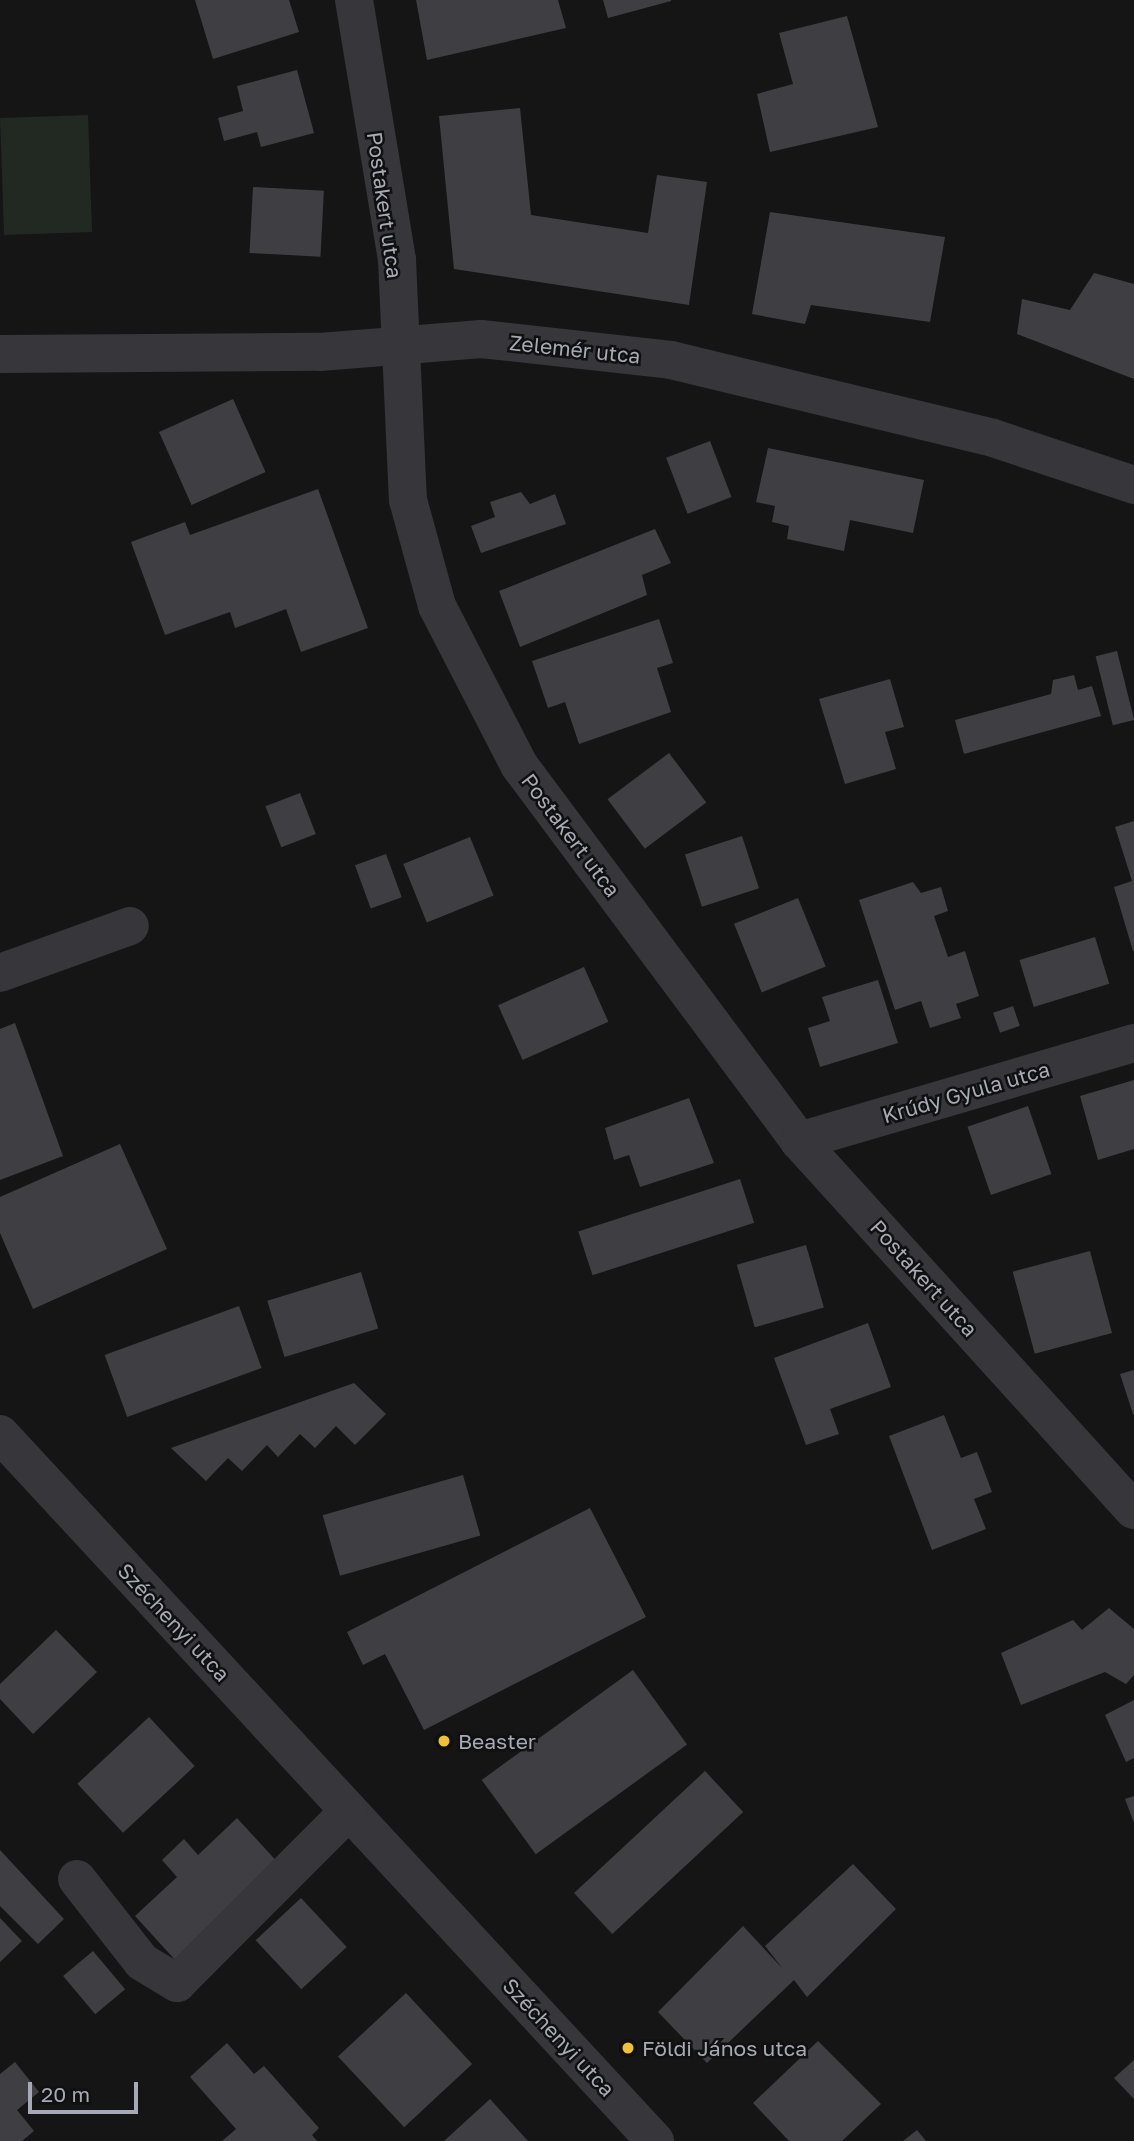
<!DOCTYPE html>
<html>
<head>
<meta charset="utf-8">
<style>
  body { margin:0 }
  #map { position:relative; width:1134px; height:2141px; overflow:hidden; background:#151516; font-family:"Golos Text",sans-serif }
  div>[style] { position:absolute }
  .green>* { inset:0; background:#212922; transform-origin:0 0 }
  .building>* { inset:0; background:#3f3f43; transform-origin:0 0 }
  .minor>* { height:38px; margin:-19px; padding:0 19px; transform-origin:19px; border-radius:19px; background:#36363b }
  .dots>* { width:19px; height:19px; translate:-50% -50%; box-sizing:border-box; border:4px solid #101011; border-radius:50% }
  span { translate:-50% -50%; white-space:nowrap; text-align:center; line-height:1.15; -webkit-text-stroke:5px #101011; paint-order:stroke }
  .street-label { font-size:21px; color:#a7aab6 }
  .poi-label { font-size:21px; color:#a7aab6 }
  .left { translate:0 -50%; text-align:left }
  .scale { position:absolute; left:28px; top:2082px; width:110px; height:32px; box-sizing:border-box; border:4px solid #a7aab6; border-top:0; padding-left:9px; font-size:21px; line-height:24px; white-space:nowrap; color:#a7aab6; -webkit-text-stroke:5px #101011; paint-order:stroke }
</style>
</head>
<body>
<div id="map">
  <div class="green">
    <div style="left:88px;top:115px;width:117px;height:88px;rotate:88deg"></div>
  </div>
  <div class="building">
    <div style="clip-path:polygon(195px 0,289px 0,299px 32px,213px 59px)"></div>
    <div style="clip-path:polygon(416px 0,558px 0,566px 28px,427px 60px)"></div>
    <div style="clip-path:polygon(603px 0,671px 0,671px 1px,608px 18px)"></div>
    <div style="clip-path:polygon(847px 16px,878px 127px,770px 152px,757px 94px,793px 84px,779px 33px)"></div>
    <div style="clip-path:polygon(297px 70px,314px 133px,261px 147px,257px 132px,224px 141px,218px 118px,243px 111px,237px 86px)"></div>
    <div style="clip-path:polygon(520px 108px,531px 215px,648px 233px,657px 175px,707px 182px,689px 305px,454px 269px,439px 116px)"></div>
    <div style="left:253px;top:187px;width:71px;height:66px;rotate:3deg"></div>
    <div style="clip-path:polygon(770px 212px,945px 237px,930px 322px,811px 305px,805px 324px,752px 314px)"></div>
    <div style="clip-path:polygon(1094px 273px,1134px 284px,1134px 379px,1017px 334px,1022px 299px,1070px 310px)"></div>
    <div style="left:233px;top:399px;width:80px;height:81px;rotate:66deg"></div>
    <div style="left:710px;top:441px;width:60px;height:47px;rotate:69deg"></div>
    <div style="clip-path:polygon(768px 448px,924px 480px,913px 533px,850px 520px,844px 551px,787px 539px,789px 526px,772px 522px,775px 506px,756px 502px)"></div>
    <div style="clip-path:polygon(318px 489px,368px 628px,301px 652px,286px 609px,235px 628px,230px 612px,165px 635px,131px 542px,185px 522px,190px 535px)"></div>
    <div style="clip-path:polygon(521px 492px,530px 504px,555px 494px,566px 524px,481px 553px,471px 526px,495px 517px,490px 502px)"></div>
    <div style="clip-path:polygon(655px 529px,671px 563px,642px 575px,647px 595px,520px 647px,499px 591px)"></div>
    <div style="clip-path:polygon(659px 619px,673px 663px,657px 668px,671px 712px,579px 744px,565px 702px,548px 708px,532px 661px)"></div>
    <div style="left:1117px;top:651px;width:71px;height:22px;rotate:76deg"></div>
    <div style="clip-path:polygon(1074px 675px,1078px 690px,1092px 686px,1101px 716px,964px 754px,955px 720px,1051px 694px,1053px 680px)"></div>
    <div style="clip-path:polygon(890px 679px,904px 727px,885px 732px,896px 769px,845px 784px,819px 699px)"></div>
    <div style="left:669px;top:753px;width:62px;height:77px;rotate:53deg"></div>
    <div style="left:300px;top:793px;width:44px;height:37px;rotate:69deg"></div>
    <div style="clip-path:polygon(1134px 821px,1134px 951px,1133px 951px,1114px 887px,1132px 881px,1115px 827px)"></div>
    <div style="left:742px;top:836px;width:55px;height:60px;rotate:72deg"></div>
    <div style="left:470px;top:837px;width:63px;height:72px;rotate:68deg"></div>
    <div style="left:386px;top:854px;width:46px;height:33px;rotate:70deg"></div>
    <div style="clip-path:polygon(913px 882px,921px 893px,941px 887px,948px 911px,934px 916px,948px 957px,965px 951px,979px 996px,956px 1004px,961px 1018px,930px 1028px,921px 1001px,895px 1010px,859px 900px)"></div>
    <div style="left:798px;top:898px;width:74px;height:69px;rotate:68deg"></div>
    <div style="left:1095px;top:937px;width:49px;height:79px;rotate:73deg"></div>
    <div style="left:584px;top:967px;width:60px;height:94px;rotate:66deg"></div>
    <div style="clip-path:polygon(878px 980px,898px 1043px,820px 1067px,808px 1028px,830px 1021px,822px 997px)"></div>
    <div style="left:1013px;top:1006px;width:21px;height:21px;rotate:71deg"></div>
    <div style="clip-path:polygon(15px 1023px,63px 1156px,0 1180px,0 1029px)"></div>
    <div style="clip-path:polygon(1134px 1080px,1134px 1149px,1098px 1160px,1080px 1096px)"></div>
    <div style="clip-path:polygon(689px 1098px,714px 1163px,640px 1187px,629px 1155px,614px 1160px,605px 1128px)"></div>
    <div style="left:1028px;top:1106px;width:72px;height:64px;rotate:71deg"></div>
    <div style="clip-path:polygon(120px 1144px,167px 1249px,33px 1309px,0 1233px,0 1197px)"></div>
    <div style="left:740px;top:1179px;width:46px;height:170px;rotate:72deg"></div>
    <div style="left:806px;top:1245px;width:65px;height:72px;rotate:74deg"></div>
    <div style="left:1090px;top:1251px;width:85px;height:80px;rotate:75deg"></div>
    <div style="left:361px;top:1272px;width:59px;height:98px;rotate:73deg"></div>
    <div style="left:239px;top:1306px;width:66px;height:143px;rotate:70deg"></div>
    <div style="clip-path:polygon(868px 1323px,891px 1387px,830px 1409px,839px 1434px,806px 1445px,774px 1358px)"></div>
    <div style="clip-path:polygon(1134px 1370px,1134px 1414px,1133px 1414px,1120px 1374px)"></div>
    <div style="clip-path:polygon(354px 1383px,386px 1414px,355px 1445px,336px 1426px,315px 1448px,300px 1434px,278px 1457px,267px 1445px,242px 1471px,228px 1458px,206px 1481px,171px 1448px)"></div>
    <div style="clip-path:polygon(944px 1415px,961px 1458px,977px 1452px,992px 1492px,974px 1499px,986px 1529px,932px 1550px,889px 1436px)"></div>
    <div style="left:463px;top:1475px;width:63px;height:146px;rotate:74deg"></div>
    <div style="clip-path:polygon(590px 1508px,646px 1617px,424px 1730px,385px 1654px,363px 1665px,347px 1632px)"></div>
    <div style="clip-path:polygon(1109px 1608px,1134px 1629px,1134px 1675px,1126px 1684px,1105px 1672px,1021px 1705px,1001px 1653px,1073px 1620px,1082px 1630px)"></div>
    <div style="clip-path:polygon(56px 1630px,97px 1672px,33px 1734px,0 1699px,0 1684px)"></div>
    <div style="left:633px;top:1670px;width:92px;height:187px;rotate:54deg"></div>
    <div style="clip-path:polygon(1134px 1700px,1134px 1758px,1126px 1762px,1105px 1715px)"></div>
    <div style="left:149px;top:1717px;width:67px;height:98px;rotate:47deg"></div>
    <div style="left:705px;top:1771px;width:56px;height:179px;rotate:47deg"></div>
    <div style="clip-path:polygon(1134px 1796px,1134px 1823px,1125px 1799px)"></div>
    <div style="clip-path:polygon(237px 1818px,281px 1866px,177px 1962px,135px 1916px,177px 1877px,162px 1860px,184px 1839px,198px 1855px)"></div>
    <div style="clip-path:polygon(0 1850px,64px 1919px,38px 1944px,0 1906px)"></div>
    <div style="clip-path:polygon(853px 1864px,896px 1909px,807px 1997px,794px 1980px,707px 2063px,658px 2012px,743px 1926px,783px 1969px,765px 1946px)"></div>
    <div style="left:301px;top:1898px;width:67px;height:62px;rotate:47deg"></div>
    <div style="clip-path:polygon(0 1918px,22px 1941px,0 1962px)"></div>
    <div style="left:93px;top:1951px;width:50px;height:39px;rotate:50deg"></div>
    <div style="left:406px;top:1993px;width:97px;height:93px;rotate:47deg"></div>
    <div style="clip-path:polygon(818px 2041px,881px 2104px,842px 2141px,789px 2141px,753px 2103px)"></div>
    <div style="clip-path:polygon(227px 2043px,254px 2074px,264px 2066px,319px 2128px,312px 2135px,317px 2141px,222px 2141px,236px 2129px,190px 2077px)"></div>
    <div style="clip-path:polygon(1134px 2060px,1134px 2099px,1114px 2078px)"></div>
    <div style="clip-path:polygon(15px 2062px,39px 2092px,17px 2110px,34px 2131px,22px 2141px,0 2141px,0 2074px)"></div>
    <div style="clip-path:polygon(490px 2099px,528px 2141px,444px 2141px)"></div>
    <div style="clip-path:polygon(917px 2130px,926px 2141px,903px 2141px)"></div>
  </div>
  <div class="minor">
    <div style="left:354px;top:0;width:264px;rotate:80.6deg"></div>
    <div style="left:397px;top:260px;width:240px;rotate:87.4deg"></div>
    <div style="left:408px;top:500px;width:110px;rotate:74.7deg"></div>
    <div style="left:437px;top:606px;width:179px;rotate:62.7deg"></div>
    <div style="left:519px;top:765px;width:469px;rotate:53.3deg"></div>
    <div style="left:799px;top:1141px;width:498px;rotate:47.8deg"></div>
    <div style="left:0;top:354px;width:320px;rotate:-0.4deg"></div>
    <div style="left:320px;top:352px;width:162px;rotate:-4.6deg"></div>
    <div style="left:481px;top:339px;width:191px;rotate:6.3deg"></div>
    <div style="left:671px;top:360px;width:331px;rotate:13.6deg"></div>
    <div style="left:993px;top:438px;width:149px;rotate:18.4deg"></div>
    <div style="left:0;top:973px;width:138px;rotate:-19.9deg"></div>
    <div style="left:799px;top:1141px;width:349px;rotate:-16.3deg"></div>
    <div style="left:0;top:1434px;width:964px;rotate:47.19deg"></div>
    <div style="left:77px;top:1879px;width:105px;rotate:51.9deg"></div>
    <div style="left:142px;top:1962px;width:41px;rotate:31deg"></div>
    <div style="left:177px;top:1983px;width:243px;rotate:-45deg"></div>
  </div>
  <div class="dots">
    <div style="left:444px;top:1741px;background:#efc134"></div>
    <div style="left:628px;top:2048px;background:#efc134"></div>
  </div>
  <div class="street-label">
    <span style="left:385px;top:205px;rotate:82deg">Postakert utca</span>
    <span style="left:575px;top:349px;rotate:6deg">Zelemér utca</span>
    <span style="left:571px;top:835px;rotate:53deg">Postakert utca</span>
    <span style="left:966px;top:1092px;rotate:-16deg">Krúdy Gyula utca</span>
    <span style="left:924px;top:1278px;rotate:48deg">Postakert utca</span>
    <span style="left:174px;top:1622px;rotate:47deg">Széchenyi utca</span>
    <span style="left:559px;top:2037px;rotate:47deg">Széchenyi utca</span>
  </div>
  <div class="poi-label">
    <span class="left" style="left:458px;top:1741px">Beaster</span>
    <span class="left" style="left:642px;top:2048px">Földi János utca</span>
  </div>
  <div class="scale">20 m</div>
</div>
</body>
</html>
